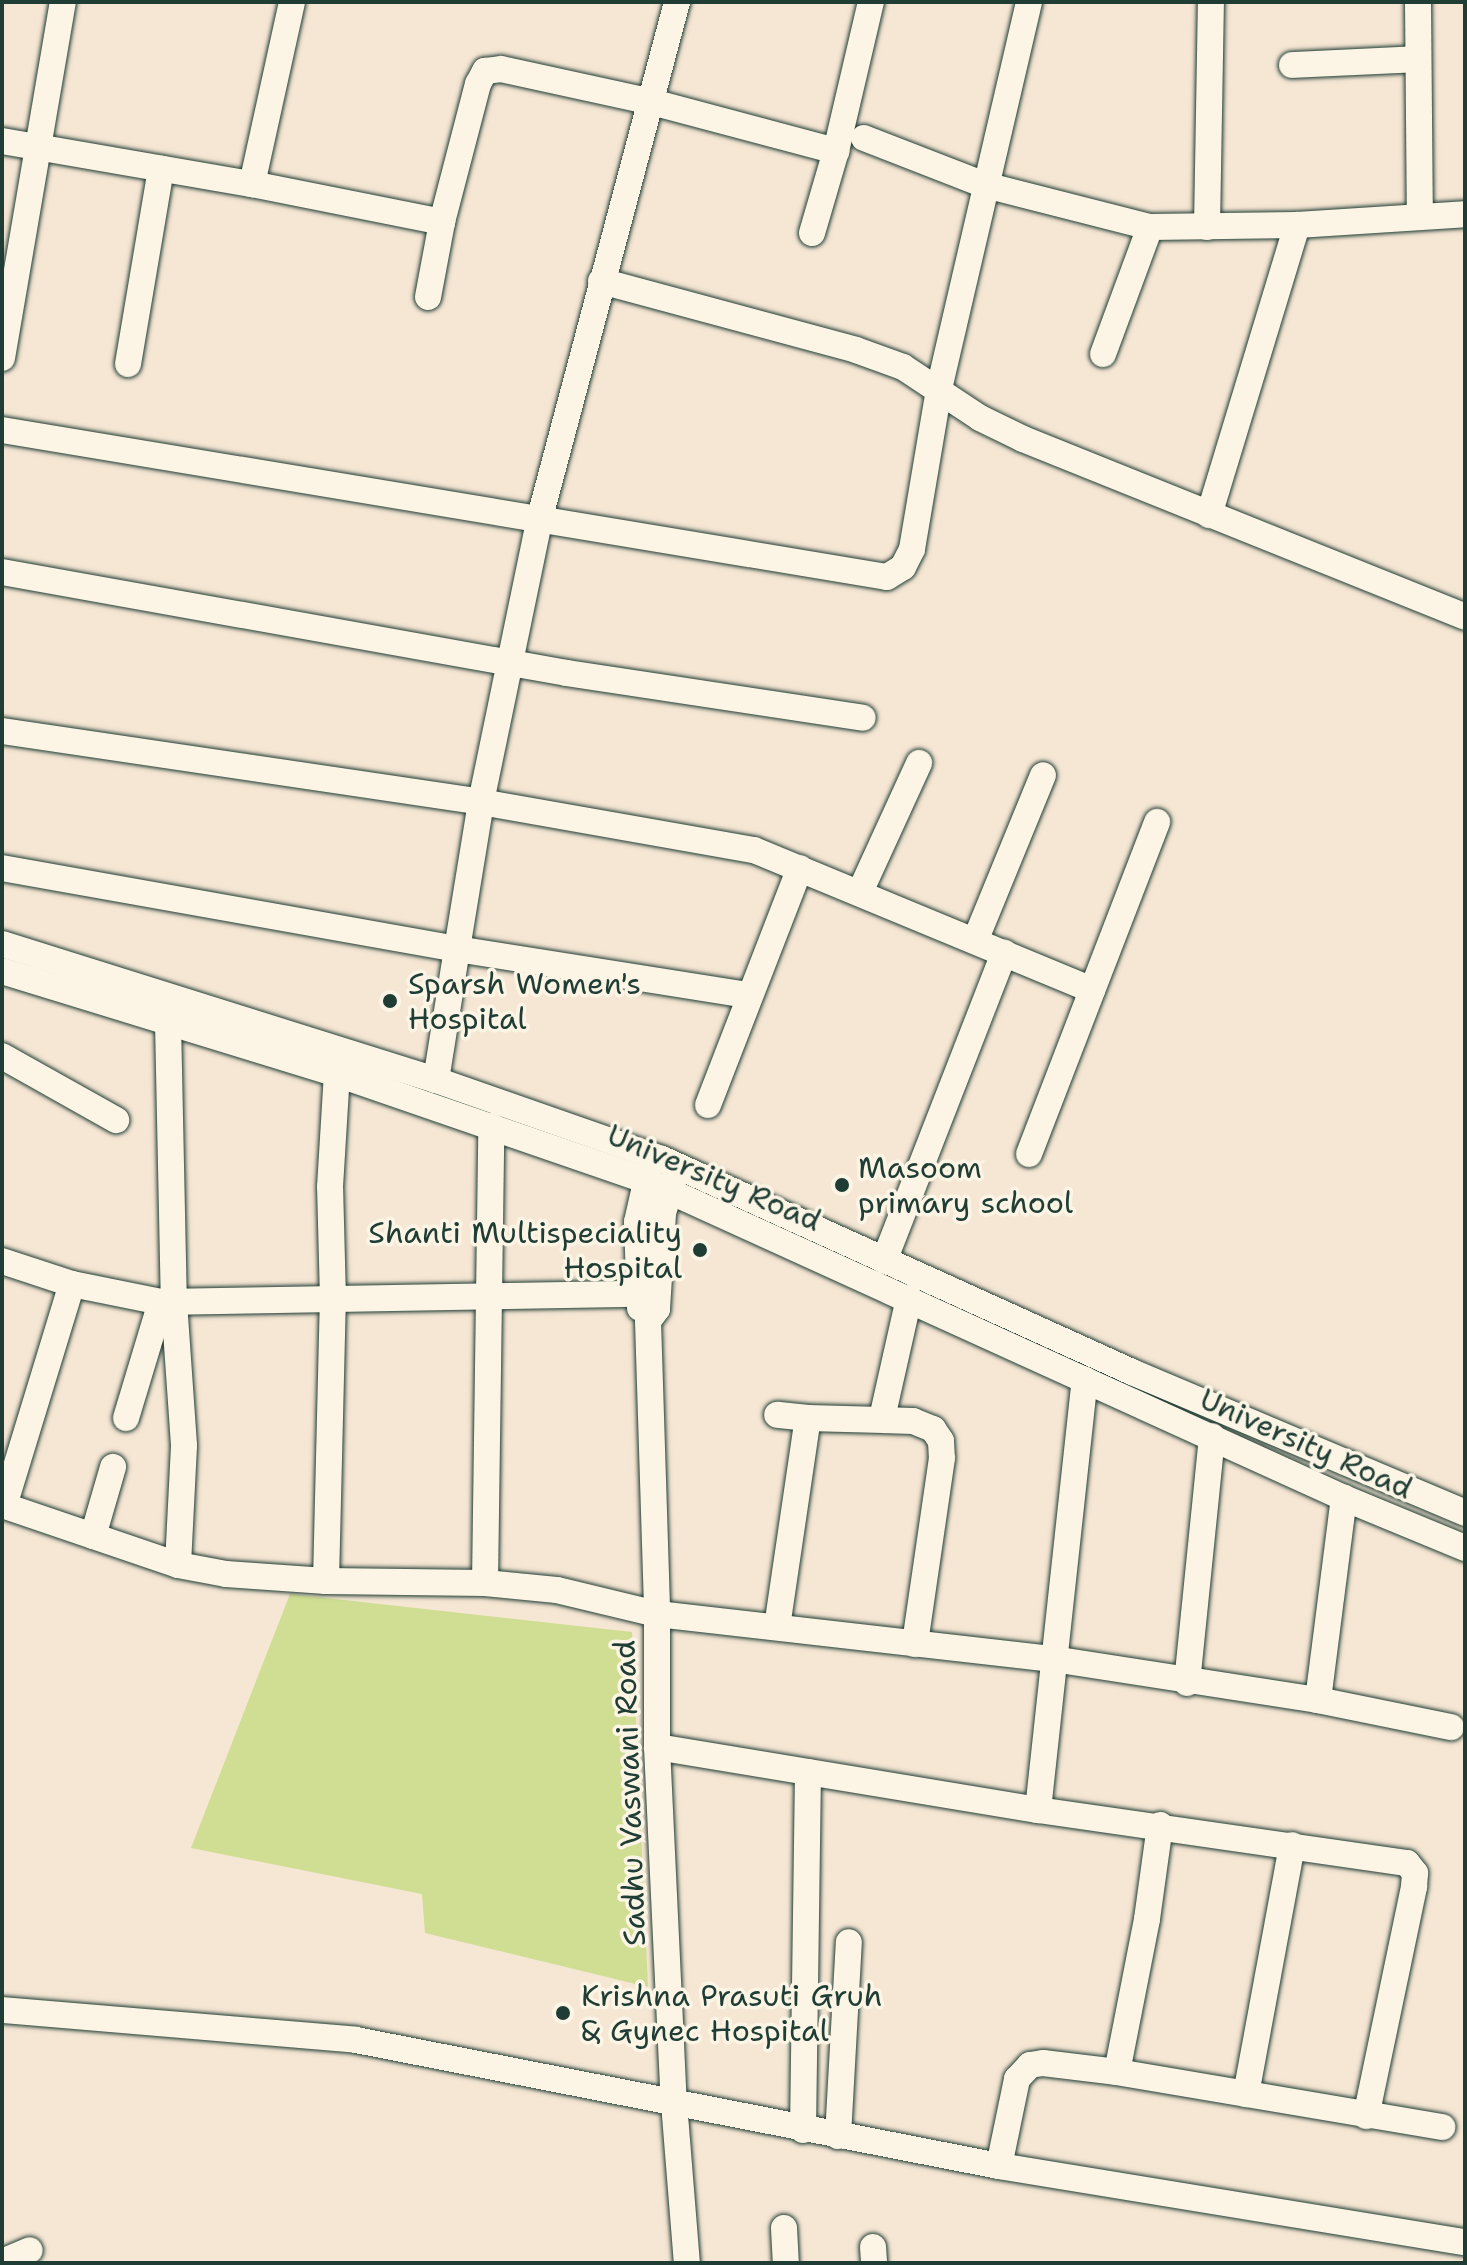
<!DOCTYPE html>
<html>
<head>
<meta charset="utf-8">
<style>
  body { margin:0 }
  #map { position:relative; width:1467px; height:2265px; overflow:hidden; background:#f6e6d4; font-family:"Shantell Sans",sans-serif }
  div>[style] { position:absolute }
  .green>* { inset:0; background:#cfde92 }
  .roads { filter:drop-shadow(0 0 2px #1f3d34) drop-shadow(0 0 2px #1f3d34) }
  .minor>* { height:26px; margin:-13px; padding:0 13px; transform-origin:13px; border-radius:13px; background:#fcf5e5 }
  .dots>* { width:22px; height:22px; translate:-50% -50%; box-sizing:border-box; border:4px solid #fcf5e5; border-radius:50% }
  span { translate:-50% -50%; white-space:nowrap; text-align:center; line-height:1.15; -webkit-text-stroke:7px #fcf5e5; paint-order:stroke }
  .poi-label { font-size:30px; color:#1f3d34 }
  .left { translate:0 -50%; text-align:left }
  .right { translate:-100% -50%; text-align:right }
  .street-label { font-size:30px; color:#1f3d34 }
  .frame { position:absolute; inset:0; border:4px solid #1f3d34; pointer-events:none }
</style>
</head>
<body>
<div id="map">
  <div class="green">
    <div style="clip-path:polygon(290px 1594px,632px 1632px,648px 1987px,425px 1933px,422px 1894px,191px 1848px)"></div>
  </div>
  <div class="roads">
    <div class="minor">
      <div style="left:1418px;top:2px;width:214px;rotate:89.5deg"></div>
      <div style="left:1292px;top:65px;width:126px;rotate:-2.7deg"></div>
      <div style="left:864px;top:138px;width:130px;rotate:21.2deg"></div>
      <div style="left:985px;top:185px;width:170px;rotate:14.3deg"></div>
      <div style="left:1150px;top:227px;width:147px;rotate:-0.8deg"></div>
      <div style="left:1297px;top:225px;width:168px;rotate:-3.7deg"></div>
      <div style="left:2px;top:141px;width:254px;rotate:9.8deg"></div>
      <div style="left:252px;top:184px;width:194px;rotate:11.3deg"></div>
      <div style="left:252px;top:184px;width:186px;rotate:-77.6deg"></div>
      <div style="left:1207px;top:227px;width:225px;rotate:-89deg"></div>
      <div style="left:812px;top:233px;width:85px;rotate:-73.7deg"></div>
      <div style="left:836px;top:151px;width:153px;rotate:-76.8deg"></div>
      <div style="left:601px;top:281px;width:264px;rotate:15.1deg"></div>
      <div style="left:856px;top:350px;width:50px;rotate:19.9deg"></div>
      <div style="left:903px;top:367px;width:92px;rotate:33.5deg"></div>
      <div style="left:980px;top:418px;width:48px;rotate:26deg"></div>
      <div style="left:1023px;top:439px;width:476px;rotate:21.9deg"></div>
      <div style="left:428px;top:297px;width:76px;rotate:-79.4deg"></div>
      <div style="left:442px;top:222px;width:143px;rotate:-75.4deg"></div>
      <div style="left:478px;top:84px;width:15px;rotate:-62deg"></div>
      <div style="left:485px;top:71px;width:16px;rotate:-7deg"></div>
      <div style="left:501px;top:69px;width:150px;rotate:12.3deg"></div>
      <div style="left:648px;top:101px;width:195px;rotate:14.9deg"></div>
      <div style="left:1103px;top:354px;width:135px;rotate:-69.7deg"></div>
      <div style="left:2px;top:358px;width:361px;rotate:-80.3deg"></div>
      <div style="left:128px;top:364px;width:198px;rotate:-80.4deg"></div>
      <div style="left:2px;top:430px;width:897px;rotate:9.43deg"></div>
      <div style="left:887px;top:577px;width:19px;rotate:-32deg"></div>
      <div style="left:903px;top:567px;width:20px;rotate:-63deg"></div>
      <div style="left:912px;top:549px;width:162px;rotate:-80.4deg"></div>
      <div style="left:939px;top:389px;width:397px;rotate:-76.9deg"></div>
      <div style="left:1209px;top:515px;width:303px;rotate:-73.1deg"></div>
      <div style="left:2px;top:572px;width:574px;rotate:10.14deg"></div>
      <div style="left:567px;top:673px;width:299px;rotate:8.6deg"></div>
      <div style="left:2px;top:731px;width:484px;rotate:8.4deg"></div>
      <div style="left:481px;top:802px;width:277px;rotate:10deg"></div>
      <div style="left:754px;top:850px;width:366px;rotate:22.5deg"></div>
      <div style="left:2px;top:868px;width:462px;rotate:10.1deg"></div>
      <div style="left:457px;top:949px;width:149px;rotate:-80.7deg"></div>
      <div style="left:481px;top:802px;width:291px;rotate:-78.3deg"></div>
      <div style="left:540px;top:517px;width:533px;rotate:-75.1deg"></div>
      <div style="left:860px;top:892px;width:142px;rotate:-65.4deg"></div>
      <div style="left:975px;top:941px;width:179px;rotate:-67.7deg"></div>
      <div style="left:2px;top:944px;width:455px;rotate:17.4deg"></div>
      <div style="left:436px;top:1080px;width:239px;rotate:19.3deg"></div>
      <div style="left:662px;top:1159px;width:516px;rotate:24.38deg"></div>
      <div style="left:1132px;top:1372px;width:362px;rotate:22.9deg"></div>
      <div style="left:2px;top:971px;width:350px;rotate:17.1deg"></div>
      <div style="left:337px;top:1074px;width:326px;rotate:19deg"></div>
      <div style="left:645px;top:1180px;width:768px;rotate:24.46deg"></div>
      <div style="left:1344px;top:1498px;width:131px;rotate:22.5deg"></div>
      <div style="left:168px;top:1022px;width:280px;rotate:88.8deg"></div>
      <div style="left:174px;top:1302px;width:144px;rotate:86deg"></div>
      <div style="left:184px;top:1446px;width:119px;rotate:92.9deg"></div>
      <div style="left:2px;top:1056px;width:131px;rotate:29.3deg"></div>
      <div style="left:436px;top:1080px;width:133px;rotate:-80.9deg"></div>
      <div style="left:457px;top:949px;width:296px;rotate:9deg"></div>
      <div style="left:708px;top:1105px;width:254px;rotate:-68.8deg"></div>
      <div style="left:1029px;top:1154px;width:356px;rotate:-68.9deg"></div>
      <div style="left:2px;top:1261px;width:74px;rotate:18.2deg"></div>
      <div style="left:72px;top:1284px;width:91px;rotate:11.4deg"></div>
      <div style="left:161px;top:1302px;width:478px;rotate:-1deg"></div>
      <div style="left:884px;top:1261px;width:331px;rotate:-68.7deg"></div>
      <div style="left:640px;top:1308px;width:86px;rotate:-92deg"></div>
      <div style="left:637px;top:1222px;width:58px;rotate:-77.2deg"></div>
      <div style="left:648px;top:1321px;width:293px;rotate:88.2deg"></div>
      <div style="left:657px;top:1614px;width:133px;rotate:90deg"></div>
      <div style="left:657px;top:1747px;width:356px;rotate:87.3deg"></div>
      <div style="left:674px;top:2103px;width:161px;rotate:85.4deg"></div>
      <div style="left:648px;top:1321px;width:15px;rotate:-53deg"></div>
      <div style="left:657px;top:1309px;width:96px;rotate:-86.4deg"></div>
      <div style="left:663px;top:1213px;width:41px;rotate:-72.9deg"></div>
      <div style="left:126px;top:1418px;width:121px;rotate:-73.2deg"></div>
      <div style="left:808px;top:1418px;width:105px;rotate:1.6deg"></div>
      <div style="left:913px;top:1421px;width:22px;rotate:22deg"></div>
      <div style="left:933px;top:1429px;width:14px;rotate:56deg"></div>
      <div style="left:941px;top:1441px;width:17px;rotate:87deg"></div>
      <div style="left:942px;top:1458px;width:188px;rotate:98.3deg"></div>
      <div style="left:882px;top:1418px;width:123px;rotate:-77.3deg"></div>
      <div style="left:2px;top:1505px;width:186px;rotate:18.8deg"></div>
      <div style="left:178px;top:1565px;width:49px;rotate:10.6deg"></div>
      <div style="left:226px;top:1574px;width:100px;rotate:4deg"></div>
      <div style="left:326px;top:1581px;width:159px;rotate:0.7deg"></div>
      <div style="left:485px;top:1583px;width:72px;rotate:5.6deg"></div>
      <div style="left:557px;top:1590px;width:103px;rotate:13.5deg"></div>
      <div style="left:657px;top:1614px;width:399px;rotate:6.5deg"></div>
      <div style="left:1053px;top:1659px;width:268px;rotate:8.8deg"></div>
      <div style="left:1318px;top:1700px;width:136px;rotate:11.5deg"></div>
      <div style="left:4px;top:1506px;width:232px;rotate:-73deg"></div>
      <div style="left:93px;top:1536px;width:72px;rotate:-73.8deg"></div>
      <div style="left:326px;top:1581px;width:282px;rotate:-88.6deg"></div>
      <div style="left:333px;top:1299px;width:112px;rotate:-91.5deg"></div>
      <div style="left:330px;top:1187px;width:113px;rotate:-86.5deg"></div>
      <div style="left:485px;top:1583px;width:457px;rotate:-89.2deg"></div>
      <div style="left:777px;top:1627px;width:211px;rotate:-81.6deg"></div>
      <div style="left:808px;top:1418px;width:31px;rotate:-174deg"></div>
      <div style="left:1187px;top:1683px;width:248px;rotate:-84.2deg"></div>
      <div style="left:1318px;top:1700px;width:204px;rotate:-82.7deg"></div>
      <div style="left:657px;top:1747px;width:386px;rotate:9.4deg"></div>
      <div style="left:1038px;top:1810px;width:373px;rotate:8.2deg"></div>
      <div style="left:1407px;top:1863px;width:13px;rotate:51deg"></div>
      <div style="left:1415px;top:1873px;width:14px;rotate:94deg"></div>
      <div style="left:1414px;top:1887px;width:234px;rotate:101.8deg"></div>
      <div style="left:1038px;top:1810px;width:433px;rotate:-83.8deg"></div>
      <div style="left:2px;top:2010px;width:355px;rotate:4.8deg"></div>
      <div style="left:356px;top:2040px;width:655px;rotate:11.09deg"></div>
      <div style="left:999px;top:2166px;width:472px;rotate:9.3deg"></div>
      <div style="left:1117px;top:2072px;width:156px;rotate:-78.9deg"></div>
      <div style="left:1147px;top:1919px;width:95px;rotate:-82.1deg"></div>
      <div style="left:1246px;top:2094px;width:253px;rotate:-79.5deg"></div>
      <div style="left:803px;top:2130px;width:358px;rotate:-89.2deg"></div>
      <div style="left:838px;top:2136px;width:194px;rotate:-86.8deg"></div>
      <div style="left:999px;top:2166px;width:89px;rotate:-78.3deg"></div>
      <div style="left:1017px;top:2079px;width:19px;rotate:-47deg"></div>
      <div style="left:1030px;top:2065px;width:13px;rotate:-9deg"></div>
      <div style="left:1043px;top:2063px;width:75px;rotate:6.9deg"></div>
      <div style="left:1117px;top:2072px;width:330px;rotate:9.6deg"></div>
      <div style="left:784px;top:2228px;width:35px;rotate:87deg"></div>
      <div style="left:873px;top:2247px;width:16px;rotate:86deg"></div>
      <div style="left:2px;top:2262px;width:30px;rotate:-23deg"></div>
    </div>
  </div>
  <div class="dots">
    <div style="left:390px;top:1001px;background:#1f3d34"></div>
    <div style="left:842px;top:1185px;background:#1f3d34"></div>
    <div style="left:700px;top:1250px;background:#1f3d34"></div>
    <div style="left:563px;top:2013px;background:#1f3d34"></div>
  </div>
  <div class="poi-label">
    <span class="left" style="left:408px;top:1001px">Sparsh Women's<br>Hospital</span>
    <span class="left" style="left:858px;top:1185px">Masoom<br>primary school</span>
    <span class="right" style="left:682px;top:1250px">Shanti Multispeciality<br>Hospital</span>
    <span class="left" style="left:581px;top:2013px">Krishna Prasuti Gruh<br>&amp; Gynec Hospital</span>
  </div>
  <div class="street-label">
    <span style="left:714px;top:1178px;rotate:23deg">University Road</span>
    <span style="left:1306px;top:1444px;rotate:24deg">University Road</span>
    <span style="left:630px;top:1793px;rotate:-92deg">Sadhu Vaswani Road</span>
  </div>
  <div class="frame"></div>
</div>
</body>
</html>
